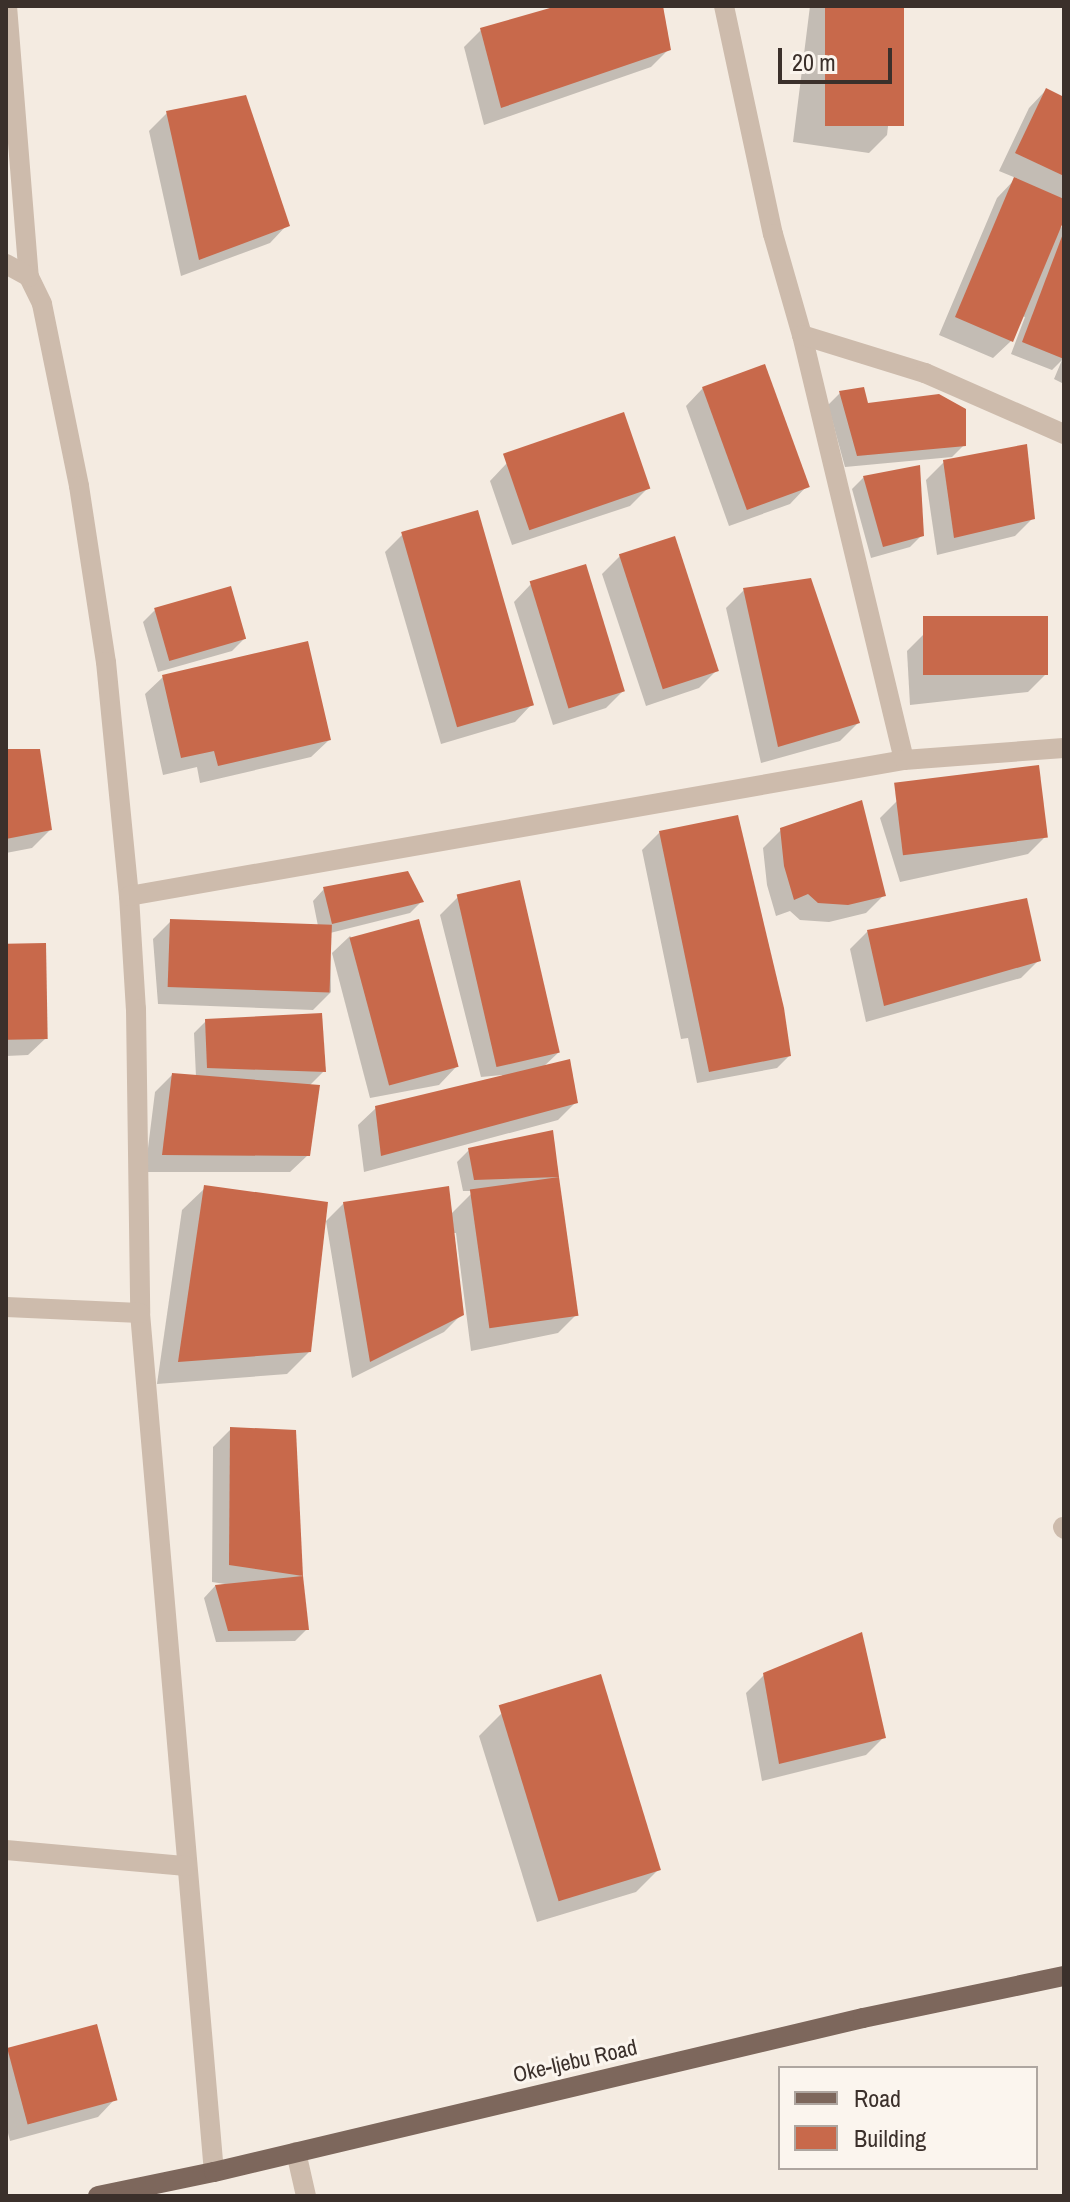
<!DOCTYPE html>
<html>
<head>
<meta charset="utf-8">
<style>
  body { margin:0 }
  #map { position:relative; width:1070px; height:2202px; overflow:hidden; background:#f4ebe1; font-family:"Archivo Narrow",sans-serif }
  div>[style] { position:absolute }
  .shadow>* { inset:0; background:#0003 }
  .building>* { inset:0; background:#c8694b; transform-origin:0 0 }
  .minor>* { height:20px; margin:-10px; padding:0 10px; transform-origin:10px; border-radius:10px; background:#cdbbac }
  .major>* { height:20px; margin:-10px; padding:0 10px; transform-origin:10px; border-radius:10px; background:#7d675c }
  span { translate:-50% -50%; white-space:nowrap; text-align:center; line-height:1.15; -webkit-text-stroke:6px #fbf5ee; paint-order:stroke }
  .street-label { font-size:22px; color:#3b302b }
  .frame { position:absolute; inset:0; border:8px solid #3b302b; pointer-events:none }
  .legend { position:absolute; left:778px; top:2066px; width:260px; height:104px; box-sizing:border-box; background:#fbf5ee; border:2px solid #aea6a0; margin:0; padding:10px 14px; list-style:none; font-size:24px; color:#3b302b }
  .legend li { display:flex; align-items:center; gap:16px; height:40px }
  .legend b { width:40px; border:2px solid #aea6a0 }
  .scale { position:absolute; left:778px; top:48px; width:114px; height:36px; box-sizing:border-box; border:4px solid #3b302b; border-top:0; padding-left:10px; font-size:24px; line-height:28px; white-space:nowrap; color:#3b302b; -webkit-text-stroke:6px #fbf5ee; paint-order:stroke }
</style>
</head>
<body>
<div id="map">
  <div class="shadow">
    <div style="clip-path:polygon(565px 6px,661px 6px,669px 49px,651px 67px,484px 125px,464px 47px,481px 30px)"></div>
    <div style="clip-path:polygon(810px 6px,902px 6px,887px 135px,869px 153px,793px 142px)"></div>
    <div style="clip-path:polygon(1046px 90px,1064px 99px,1064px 215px,1057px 231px,1064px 225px,1064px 384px,1054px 379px,1062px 360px,1052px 370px,1011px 354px,1025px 317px,1022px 316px,1011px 341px,993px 358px,939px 335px,997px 198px,1016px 178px,999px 171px,1029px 108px)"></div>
    <div style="clip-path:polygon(167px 113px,287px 225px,270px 243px,181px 276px,149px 131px)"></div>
    <div style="clip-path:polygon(703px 388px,807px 486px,790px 504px,729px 526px,686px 406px)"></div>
    <div style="clip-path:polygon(840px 393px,867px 405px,964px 445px,952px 457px,845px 467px,828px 405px)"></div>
    <div style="clip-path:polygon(944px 462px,1033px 518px,1015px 536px,937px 555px,926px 480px)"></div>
    <div style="clip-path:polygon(507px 463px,647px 489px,630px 506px,512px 545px,490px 481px)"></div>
    <div style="clip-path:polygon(864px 477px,922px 535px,910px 547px,871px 558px,852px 489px)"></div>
    <div style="clip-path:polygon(402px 535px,532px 704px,515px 722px,441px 744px,385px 552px)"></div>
    <div style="clip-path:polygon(620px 556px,717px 670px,699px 688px,646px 706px,602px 574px)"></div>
    <div style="clip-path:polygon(531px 584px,624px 690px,606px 708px,553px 725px,514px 602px)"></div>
    <div style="clip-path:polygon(744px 590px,858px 723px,840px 741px,761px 763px,726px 608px)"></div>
    <div style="clip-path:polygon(155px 610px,244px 639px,232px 651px,158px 672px,143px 622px)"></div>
    <div style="clip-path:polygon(925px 633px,1046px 674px,1028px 692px,910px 705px,907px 651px)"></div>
    <div style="clip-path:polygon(163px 677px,329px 740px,311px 757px,200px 783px,197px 767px,163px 775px,145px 694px)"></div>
    <div style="clip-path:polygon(6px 751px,50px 830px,32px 848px,6px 853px)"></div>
    <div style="clip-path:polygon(898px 800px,1046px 836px,1028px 854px,900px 882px,880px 818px)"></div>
    <div style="clip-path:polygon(781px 830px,884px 895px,866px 913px,829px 922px,800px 920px,790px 911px,776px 916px,767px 885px,763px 848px)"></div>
    <div style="clip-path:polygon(660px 832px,789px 1056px,777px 1068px,697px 1083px,688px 1038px,681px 1039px,642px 850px)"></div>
    <div style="clip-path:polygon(324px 889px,422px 901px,410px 913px,330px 933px,331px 992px,313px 1010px,158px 1004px,153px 939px,171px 921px,318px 926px,313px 901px)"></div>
    <div style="clip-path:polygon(458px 897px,559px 1052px,542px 1068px,576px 1102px,558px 1120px,364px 1172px,358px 1125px,376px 1108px,503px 1078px,502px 1075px,481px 1077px,440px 915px)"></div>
    <div style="clip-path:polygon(868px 931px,1039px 960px,1021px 978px,866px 1022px,850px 949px)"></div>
    <div style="clip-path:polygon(350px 936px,456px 1067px,439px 1085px,370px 1098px,332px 953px)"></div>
    <div style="clip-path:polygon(6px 947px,46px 1038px,28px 1055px,6px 1056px)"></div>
    <div style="clip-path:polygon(206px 1021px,324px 1071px,309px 1086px,308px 1155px,290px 1172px,145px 1172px,155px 1092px,172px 1075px,196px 1077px,194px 1033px)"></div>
    <div style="clip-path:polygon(552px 1133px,576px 1315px,558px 1333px,471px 1351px,456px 1233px,452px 1233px,462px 1314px,444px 1332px,352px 1378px,326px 1221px,344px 1203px,450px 1215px,474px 1191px,463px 1191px,457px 1162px,469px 1150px)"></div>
    <div style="clip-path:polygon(205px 1188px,310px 1351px,287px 1374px,157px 1384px,182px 1210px)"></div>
    <div style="clip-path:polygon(231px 1429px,295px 1432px,301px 1576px,307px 1629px,295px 1641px,216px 1642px,204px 1598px,215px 1586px,225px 1584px,212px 1582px,213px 1447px)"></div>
    <div style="clip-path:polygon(764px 1675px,884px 1737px,866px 1755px,762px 1781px,746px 1693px)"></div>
    <div style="clip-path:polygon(502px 1713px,659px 1869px,636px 1892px,537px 1922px,479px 1736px)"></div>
    <div style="clip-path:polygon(8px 2050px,115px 2099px,98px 2117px,10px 2141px,6px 2125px)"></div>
  </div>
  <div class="building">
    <div style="clip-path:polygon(557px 6px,663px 6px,671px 50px,501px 108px,480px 28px)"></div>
    <div style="left:825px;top:6px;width:79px;height:120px"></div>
    <div style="clip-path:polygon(1046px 88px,1064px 97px,1064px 176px,1015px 153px)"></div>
    <div style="clip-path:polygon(246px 95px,290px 226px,199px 260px,166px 111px)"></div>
    <div style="clip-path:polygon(1014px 177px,1064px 199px,1064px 220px,1013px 342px,955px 317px)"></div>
    <div style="clip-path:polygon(1064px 231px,1064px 359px,1022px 342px)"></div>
    <div style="left:765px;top:364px;width:131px;height:67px;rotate:70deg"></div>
    <div style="clip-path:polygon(864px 387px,868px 403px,939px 394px,966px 409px,966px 446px,857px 456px,839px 391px)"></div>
    <div style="left:624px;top:412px;width:81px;height:128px;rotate:71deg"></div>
    <div style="clip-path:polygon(1027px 444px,1035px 519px,954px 538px,943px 460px)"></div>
    <div style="clip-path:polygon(920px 465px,924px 536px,883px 547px,863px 476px)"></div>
    <div style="left:478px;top:510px;width:203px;height:80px;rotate:74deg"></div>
    <div style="left:675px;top:536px;width:142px;height:59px;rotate:72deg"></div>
    <div style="left:586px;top:564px;width:133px;height:59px;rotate:73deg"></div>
    <div style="clip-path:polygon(811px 578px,860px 723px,778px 747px,743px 588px)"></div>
    <div style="left:231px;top:586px;width:55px;height:80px;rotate:74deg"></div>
    <div style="left:1048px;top:616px;width:59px;height:125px;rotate:90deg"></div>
    <div style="clip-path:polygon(308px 641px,331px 740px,218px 766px,214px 751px,181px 758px,162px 675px)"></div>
    <div style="clip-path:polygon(6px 749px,40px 749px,52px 830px,6px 839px)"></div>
    <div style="left:1039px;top:765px;width:73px;height:146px;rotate:83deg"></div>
    <div style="clip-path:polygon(862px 800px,886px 896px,848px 905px,818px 903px,808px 894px,794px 900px,784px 866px,780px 828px)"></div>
    <div style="clip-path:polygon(738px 815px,784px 1008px,791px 1056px,709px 1072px,659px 831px)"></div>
    <div style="clip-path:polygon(408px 871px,424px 902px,332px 924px,323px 887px)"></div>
    <div style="left:520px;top:880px;width:177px;height:65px;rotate:77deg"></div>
    <div style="clip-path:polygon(1027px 898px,1041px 961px,884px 1006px,867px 930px)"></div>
    <div style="left:170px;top:919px;width:162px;height:68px;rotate:2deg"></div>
    <div style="left:419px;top:919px;width:153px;height:72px;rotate:75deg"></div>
    <div style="left:46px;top:943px;width:96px;height:40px;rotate:89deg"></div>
    <div style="clip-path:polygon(322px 1013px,326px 1072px,207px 1068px,205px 1019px)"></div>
    <div style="clip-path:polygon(570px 1059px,578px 1103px,381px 1156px,375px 1106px)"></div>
    <div style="clip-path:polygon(172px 1073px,320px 1085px,310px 1156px,162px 1155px)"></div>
    <div style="clip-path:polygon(553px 1130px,559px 1177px,474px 1180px,468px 1148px)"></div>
    <div style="left:559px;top:1177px;width:140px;height:90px;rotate:82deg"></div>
    <div style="clip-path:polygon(204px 1185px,328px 1202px,311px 1352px,178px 1362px)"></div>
    <div style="clip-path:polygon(449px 1186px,464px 1315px,370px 1362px,343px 1202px)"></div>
    <div style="clip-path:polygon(230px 1427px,296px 1430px,303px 1576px,229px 1565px)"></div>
    <div style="clip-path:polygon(303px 1576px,309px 1630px,228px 1631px,215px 1585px)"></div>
    <div style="clip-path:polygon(862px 1632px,886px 1738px,779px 1764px,763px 1673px)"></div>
    <div style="left:601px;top:1674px;width:205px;height:107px;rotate:73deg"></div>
    <div style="left:97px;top:2024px;width:79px;height:93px;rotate:75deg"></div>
  </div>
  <div class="minor">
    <div style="left:7px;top:6px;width:272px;rotate:85.4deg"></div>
    <div style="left:29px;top:277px;width:30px;rotate:64deg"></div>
    <div style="left:42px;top:304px;width:186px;rotate:78.5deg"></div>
    <div style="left:79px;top:486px;width:178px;rotate:81.3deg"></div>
    <div style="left:106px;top:662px;width:235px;rotate:84.4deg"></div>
    <div style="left:129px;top:896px;width:113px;rotate:86.5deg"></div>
    <div style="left:136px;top:1009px;width:304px;rotate:89.2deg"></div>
    <div style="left:140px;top:1313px;width:862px;rotate:85.08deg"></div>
    <div style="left:724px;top:6px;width:233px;rotate:77.9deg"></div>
    <div style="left:773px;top:234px;width:105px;rotate:74deg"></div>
    <div style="left:802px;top:335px;width:437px;rotate:76.5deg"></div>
    <div style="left:6px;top:264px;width:26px;rotate:29deg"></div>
    <div style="left:802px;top:335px;width:129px;rotate:17.2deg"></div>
    <div style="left:925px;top:373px;width:152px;rotate:23.7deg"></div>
    <div style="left:129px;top:896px;width:787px;rotate:-9.95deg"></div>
    <div style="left:904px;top:760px;width:160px;rotate:-4.3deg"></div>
    <div style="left:6px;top:1307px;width:134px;rotate:2.6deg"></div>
    <div style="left:1063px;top:1527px;width:2px;rotate:63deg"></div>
    <div style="left:6px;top:1850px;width:181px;rotate:5.1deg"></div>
    <div style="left:296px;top:2152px;width:45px;rotate:77.2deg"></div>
  </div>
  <div class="major">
    <div style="left:98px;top:2196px;width:118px;rotate:-11.7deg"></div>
    <div style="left:214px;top:2172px;width:667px;rotate:-13.35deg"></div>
    <div style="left:863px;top:2018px;width:205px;rotate:-11.8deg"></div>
  </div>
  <div class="street-label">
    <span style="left:575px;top:2061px;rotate:-13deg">Oke-Ijebu Road</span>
  </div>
  <div class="frame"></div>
  <ul class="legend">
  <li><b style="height:10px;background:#7d675c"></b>Road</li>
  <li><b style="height:22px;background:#c8694b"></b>Building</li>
  </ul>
  <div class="scale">20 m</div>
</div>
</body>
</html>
